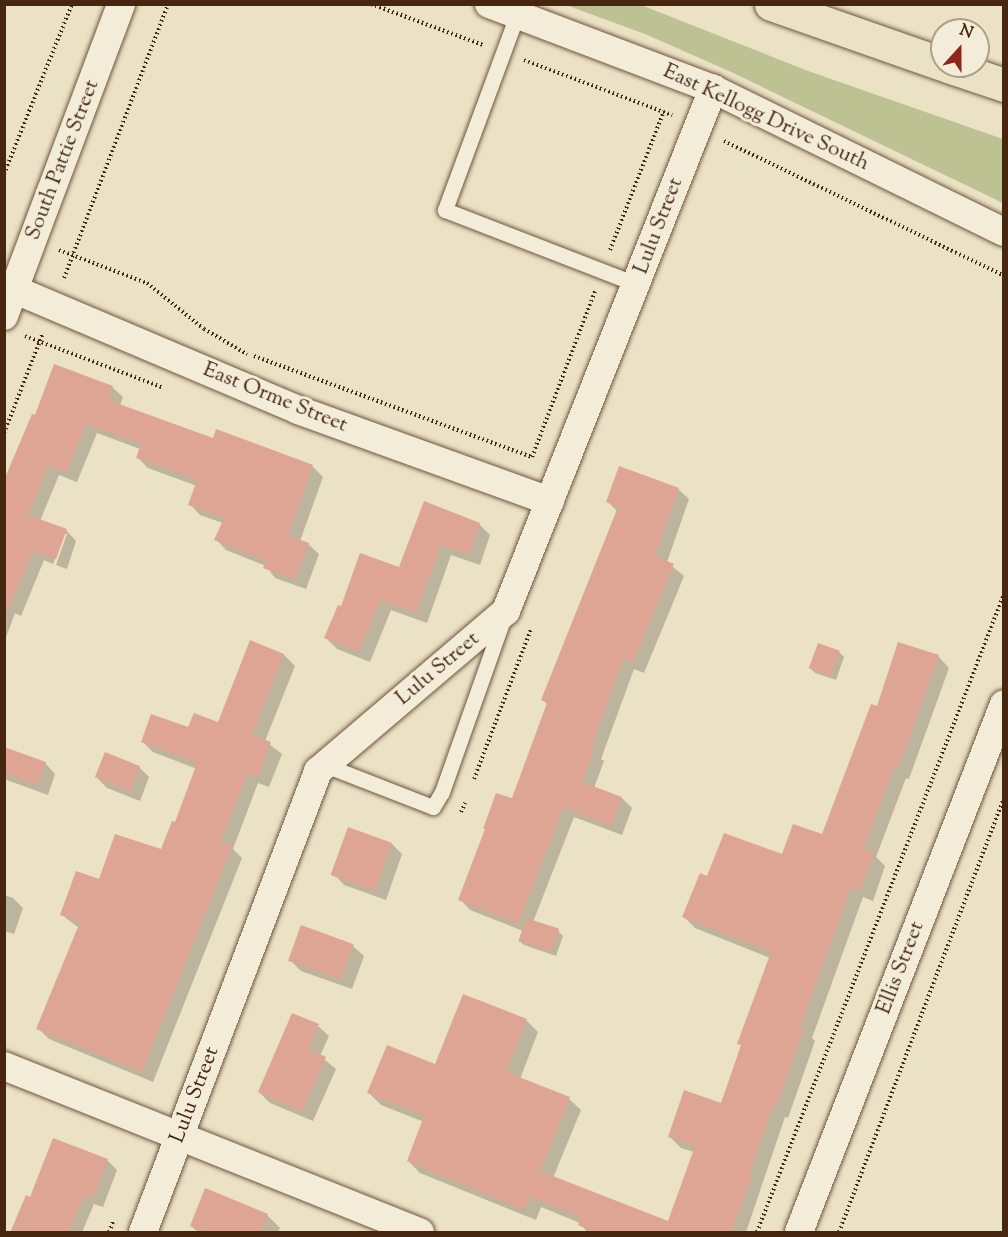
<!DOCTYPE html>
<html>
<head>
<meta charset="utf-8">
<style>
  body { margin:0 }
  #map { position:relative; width:1008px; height:1237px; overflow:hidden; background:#ebe1c4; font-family:"Sorts Mill Goudy",serif }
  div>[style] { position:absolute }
  .green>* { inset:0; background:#bcc291 }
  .shadow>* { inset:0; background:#0003 }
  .building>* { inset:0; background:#dea594; transform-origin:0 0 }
  .path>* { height:4px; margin-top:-2px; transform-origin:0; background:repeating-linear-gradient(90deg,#47260f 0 1.5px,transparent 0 4.5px) }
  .roads { filter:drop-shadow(0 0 2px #70553c) drop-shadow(0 0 2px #70553c) }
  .lane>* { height:15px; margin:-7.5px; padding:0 7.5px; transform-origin:7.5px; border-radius:7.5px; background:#f2ecd9 }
  .street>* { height:28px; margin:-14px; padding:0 14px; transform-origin:14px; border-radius:14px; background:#f2ecd9 }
  .highway>* { height:33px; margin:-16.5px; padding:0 16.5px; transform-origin:16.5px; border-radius:16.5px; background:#ebe1c4 }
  span { translate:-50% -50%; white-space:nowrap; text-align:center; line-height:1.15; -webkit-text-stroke:6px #f2ecd9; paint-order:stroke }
  .street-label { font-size:21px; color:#47260f }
  .frame { position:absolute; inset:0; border:6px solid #47260f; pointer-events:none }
  .north { position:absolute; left:930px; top:18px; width:60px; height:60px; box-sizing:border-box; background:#f2ecd9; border:2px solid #ae9d88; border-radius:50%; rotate:21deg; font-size:16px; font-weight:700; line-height:24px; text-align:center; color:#47260f }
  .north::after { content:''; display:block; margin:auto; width:21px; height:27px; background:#8f2418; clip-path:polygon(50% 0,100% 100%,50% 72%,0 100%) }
</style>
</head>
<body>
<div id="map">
  <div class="green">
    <div style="clip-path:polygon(566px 5px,641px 5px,808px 71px,1003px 139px,1003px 203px,729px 71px,645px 34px)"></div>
  </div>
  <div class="shadow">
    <div style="clip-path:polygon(112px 387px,123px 397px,120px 405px,213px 440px,217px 431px,313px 467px,323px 477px,300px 541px,308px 544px,319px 554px,306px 589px,275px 578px,266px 566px,226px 550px,216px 539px,223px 523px,200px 515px,190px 504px,197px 486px,148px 468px,137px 457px,140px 449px,97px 433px,77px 482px,59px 475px,40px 521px,66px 530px,76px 541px,67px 569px,56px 565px,67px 534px,63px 534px,53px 564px,44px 560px,21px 616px,15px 613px,4px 643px,4px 484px,36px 417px)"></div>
    <div style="clip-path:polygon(678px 489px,689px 499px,667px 562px,684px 576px,644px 673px,634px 669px,601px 759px,604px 761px,594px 788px,622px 798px,632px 808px,622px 835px,574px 817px,533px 922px,558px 931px,563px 936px,556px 956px,524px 945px,519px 941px,523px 931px,470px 910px,460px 899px,513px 800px,548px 705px,543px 700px,618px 512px,608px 502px)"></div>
    <div style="clip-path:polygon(425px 503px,480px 525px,490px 535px,480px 565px,451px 555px,427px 623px,391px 610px,370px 662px,337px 649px,326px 638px,342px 608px,400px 569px)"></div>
    <div style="clip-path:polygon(251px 642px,284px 655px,295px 666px,265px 741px,282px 754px,269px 787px,258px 783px,233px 849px,242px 858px,153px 1082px,49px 1039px,38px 1028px,79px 928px,62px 915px,100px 881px,161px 851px,175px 824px,197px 769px,153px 752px,142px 741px,218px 724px)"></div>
    <div style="clip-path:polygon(839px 652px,844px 657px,836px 680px,815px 673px,810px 668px)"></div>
    <div style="clip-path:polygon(938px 656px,949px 668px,909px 779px,906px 778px,876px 857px,885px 866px,873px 901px,863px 897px,812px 1038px,815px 1041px,788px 1118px,785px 1117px,746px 1232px,587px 1232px,580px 1223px,541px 1207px,536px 1220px,420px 1173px,408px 1161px,424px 1122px,381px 1105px,369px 1093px,436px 1066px,526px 1020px,538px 1032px,520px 1079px,569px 1099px,581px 1110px,553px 1178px,669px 1223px,694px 1152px,681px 1148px,669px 1136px,722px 1105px,742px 1046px,739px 1043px,770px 958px,695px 928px,684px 917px,708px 878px,783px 856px,823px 836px,878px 708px)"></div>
    <div style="clip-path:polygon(4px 748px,45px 763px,55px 774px,48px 795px,4px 779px)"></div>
    <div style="clip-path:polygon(139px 767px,149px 777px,140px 801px,107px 788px,96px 777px)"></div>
    <div style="clip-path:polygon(392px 844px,402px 854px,386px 900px,344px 885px,334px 874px)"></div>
    <div style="clip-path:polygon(4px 895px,13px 898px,23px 908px,14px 934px,4px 931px)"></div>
    <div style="clip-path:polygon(353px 946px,364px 956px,352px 989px,301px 971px,290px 960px)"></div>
    <div style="clip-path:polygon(318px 1026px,329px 1036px,320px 1056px,336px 1069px,313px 1121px,270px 1103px,259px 1092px)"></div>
    <div style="clip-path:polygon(107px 1160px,117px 1170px,103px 1207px,94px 1204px,82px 1232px,12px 1232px,31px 1199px)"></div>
    <div style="clip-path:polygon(267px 1215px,280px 1228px,278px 1232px,198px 1232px,191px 1226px)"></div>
  </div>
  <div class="building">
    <div style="clip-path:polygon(54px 364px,113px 386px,108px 400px,213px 438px,216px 429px,313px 465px,288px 535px,309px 543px,295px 580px,263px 568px,266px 561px,214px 540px,224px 518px,188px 505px,197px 480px,136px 458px,141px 444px,86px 424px,66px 473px,48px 465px,28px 515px,67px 529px,56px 559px,33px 551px,4px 619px,4px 480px,32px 414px,35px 415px)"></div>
    <div style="clip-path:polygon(619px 466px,679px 488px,655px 556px,674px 564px,633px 663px,623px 659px,591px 748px,594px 749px,582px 782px,622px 797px,611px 826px,563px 808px,518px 924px,458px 900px,485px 829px,483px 829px,496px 793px,512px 798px,547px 703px,541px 700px,618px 507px,606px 502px)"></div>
    <div style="clip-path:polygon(424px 501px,480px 523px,469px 555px,441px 545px,416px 613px,380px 600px,359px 652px,324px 638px,338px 605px,341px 606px,360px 553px,399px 567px)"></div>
    <div style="clip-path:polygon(250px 640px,284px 654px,252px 735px,271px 742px,258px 777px,247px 773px,221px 841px,232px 846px,142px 1072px,36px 1029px,80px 922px,60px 915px,76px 871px,99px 879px,115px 834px,161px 849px,172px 821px,175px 822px,197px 763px,141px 742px,151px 714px,188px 727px,194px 713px,218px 722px)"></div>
    <div style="clip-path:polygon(898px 642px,939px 655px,898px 769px,894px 767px,863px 849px,874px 853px,861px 890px,851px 887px,800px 1027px,804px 1028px,776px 1107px,773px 1106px,750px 1172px,753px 1173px,731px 1233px,597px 1233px,578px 1225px,581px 1217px,530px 1197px,524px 1210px,407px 1161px,424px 1116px,367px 1093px,387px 1045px,435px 1064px,463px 994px,527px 1019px,506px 1072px,570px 1097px,540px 1171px,668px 1221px,695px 1146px,668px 1137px,684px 1090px,721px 1103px,741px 1045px,737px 1044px,771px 952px,682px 917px,700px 873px,707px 876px,724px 833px,782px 854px,793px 824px,822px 834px,871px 704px,877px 706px)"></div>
    <div style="left:818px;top:643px;width:23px;height:27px;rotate:20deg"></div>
    <div style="clip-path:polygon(4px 747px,46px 762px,37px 785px,4px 773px)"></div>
    <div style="left:105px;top:752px;width:38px;height:27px;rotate:22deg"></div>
    <div style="left:348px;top:827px;width:47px;height:51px;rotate:20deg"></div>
    <div style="left:526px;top:918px;width:35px;height:24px;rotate:18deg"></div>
    <div style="left:301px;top:925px;width:56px;height:38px;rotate:20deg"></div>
    <div style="clip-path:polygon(292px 1013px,319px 1024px,308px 1049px,326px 1057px,302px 1112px,258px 1092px)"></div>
    <div style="clip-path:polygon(53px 1138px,108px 1159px,93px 1198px,84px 1195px,68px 1233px,10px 1233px,26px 1195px,30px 1197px)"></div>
    <div style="clip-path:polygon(205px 1188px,268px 1214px,260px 1233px,206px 1233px,190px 1226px)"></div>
  </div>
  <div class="path">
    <div style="left:233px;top:4px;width:7px"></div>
    <div style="left:371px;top:4px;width:119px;rotate:20.1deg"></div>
    <div style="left:524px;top:60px;width:158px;rotate:20.4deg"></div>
    <div style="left:724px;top:141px;width:311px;rotate:25.7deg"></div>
    <div style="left:4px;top:174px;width:183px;rotate:-68.2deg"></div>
    <div style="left:59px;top:250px;width:94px;rotate:20.6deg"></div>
    <div style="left:147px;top:283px;width:73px;rotate:38.9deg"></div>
    <div style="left:204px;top:329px;width:50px;rotate:30.2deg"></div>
    <div style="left:610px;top:250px;width:149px;rotate:-68.8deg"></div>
    <div style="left:64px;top:278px;width:293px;rotate:-69.2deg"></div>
    <div style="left:25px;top:336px;width:148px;rotate:20.5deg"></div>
    <div style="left:254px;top:356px;width:296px;rotate:20deg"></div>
    <div style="left:532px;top:457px;width:178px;rotate:-69.2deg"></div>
    <div style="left:4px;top:433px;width:107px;rotate:-68.7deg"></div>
    <div style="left:474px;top:779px;width:160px;rotate:-69.2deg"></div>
    <div style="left:461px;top:812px;width:10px;rotate:-66deg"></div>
    <div style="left:109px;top:1232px;width:11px;rotate:-68deg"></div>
    <div style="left:757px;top:1232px;width:684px;rotate:-68.84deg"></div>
    <div style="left:839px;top:1232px;width:464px;rotate:-69.2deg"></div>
  </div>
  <div class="roads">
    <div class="lane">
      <div style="left:517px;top:15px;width:208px;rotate:110.3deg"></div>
      <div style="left:445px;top:210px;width:205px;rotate:21.2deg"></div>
      <div style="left:325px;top:765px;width:116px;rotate:21.3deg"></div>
      <div style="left:433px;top:807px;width:17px;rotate:-59deg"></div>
      <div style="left:442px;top:792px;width:182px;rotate:-70.5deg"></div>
    </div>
    <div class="street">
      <div style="left:489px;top:4px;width:240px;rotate:20.8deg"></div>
      <div style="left:713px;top:89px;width:324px;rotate:26.2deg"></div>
      <div style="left:4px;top:285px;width:319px;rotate:23deg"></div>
      <div style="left:298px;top:410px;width:268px;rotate:19.9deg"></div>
      <div style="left:4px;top:316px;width:333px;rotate:-69.4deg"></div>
      <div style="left:4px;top:1066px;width:448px;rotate:21.8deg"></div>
      <div style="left:143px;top:1232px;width:493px;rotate:-69.2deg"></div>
      <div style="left:318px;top:771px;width:247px;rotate:-40.4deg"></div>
      <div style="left:506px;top:611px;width:562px;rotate:-68.37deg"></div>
      <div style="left:799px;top:1232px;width:566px;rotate:-68.78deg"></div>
    </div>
    <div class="highway">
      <div style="left:771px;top:4px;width:181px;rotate:19.3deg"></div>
      <div style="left:948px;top:66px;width:59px;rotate:18.7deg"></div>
    </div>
  </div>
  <div class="street-label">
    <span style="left:766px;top:118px;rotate:25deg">East Kellogg Drive South</span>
    <span style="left:63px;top:160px;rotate:-69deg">South Pattie Street</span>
    <span style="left:659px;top:226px;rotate:-69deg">Lulu Street</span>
    <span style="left:275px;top:398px;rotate:22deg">East Orme Street</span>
    <span style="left:438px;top:669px;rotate:-40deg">Lulu Street</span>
    <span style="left:901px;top:968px;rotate:-69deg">Ellis Street</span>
    <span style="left:195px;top:1095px;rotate:-69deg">Lulu Street</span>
  </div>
  <div class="frame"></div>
  <div class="north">N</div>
</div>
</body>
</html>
